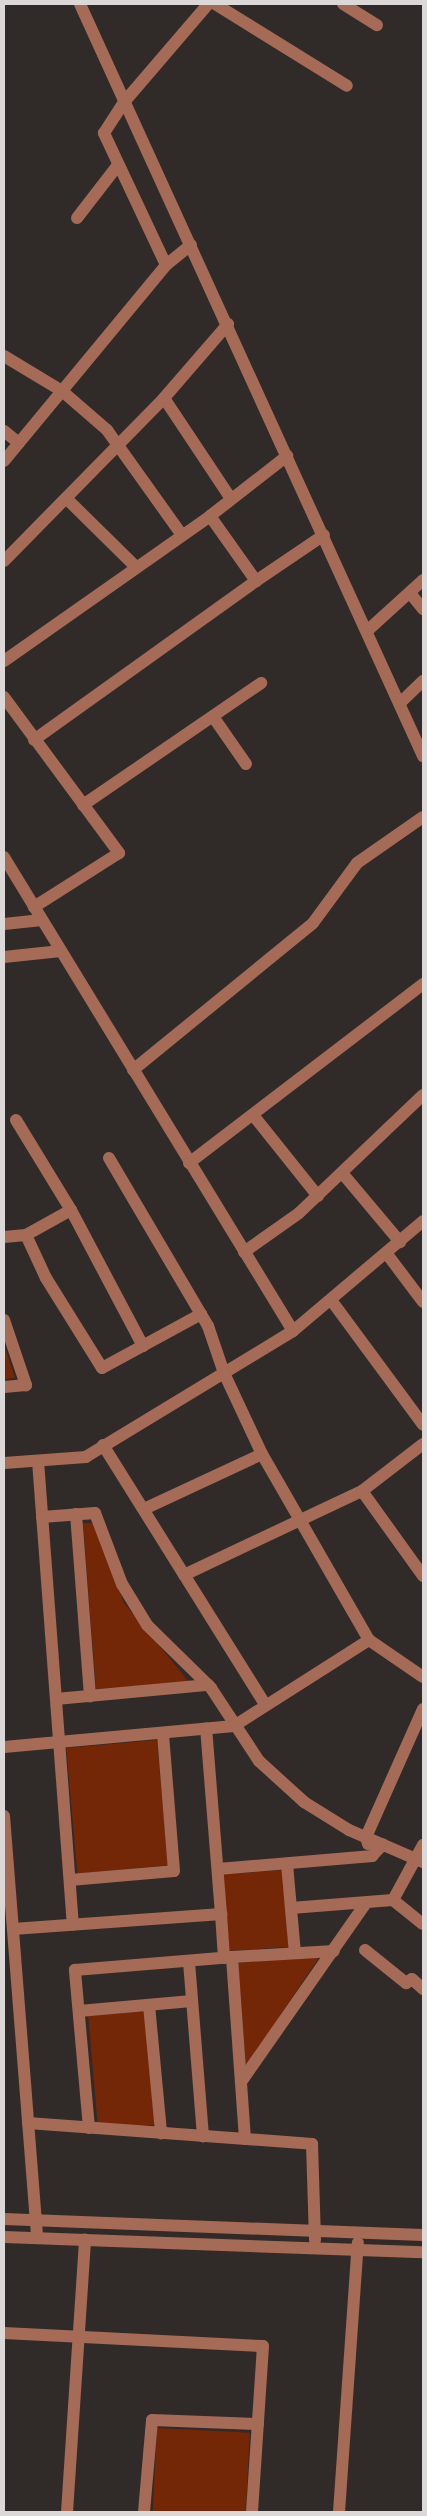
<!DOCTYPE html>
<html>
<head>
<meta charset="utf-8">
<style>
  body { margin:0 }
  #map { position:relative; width:427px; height:2516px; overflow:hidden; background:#302b29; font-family:Raleway,sans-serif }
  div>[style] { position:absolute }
  .green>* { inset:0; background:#732707; transform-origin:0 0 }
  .minor>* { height:12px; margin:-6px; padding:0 6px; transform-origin:6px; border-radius:6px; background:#a56b56 }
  span { translate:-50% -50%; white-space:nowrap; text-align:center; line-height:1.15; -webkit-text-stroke:4.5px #262120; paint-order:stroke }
  .frame { position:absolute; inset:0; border:5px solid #dbd8d7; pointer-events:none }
</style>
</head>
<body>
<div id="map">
  <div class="green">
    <div style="clip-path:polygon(4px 1344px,15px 1378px,4px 1379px)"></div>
    <div style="clip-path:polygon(83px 1523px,94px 1523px,124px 1603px,189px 1682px,96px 1689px)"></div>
    <div style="left:157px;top:1740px;width:126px;height:91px;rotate:85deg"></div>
    <div style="left:283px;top:1870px;width:77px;height:61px;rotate:86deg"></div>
    <div style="clip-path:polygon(320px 1956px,246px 2066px,238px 1963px)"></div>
    <div style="left:145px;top:2011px;width:114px;height:57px;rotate:85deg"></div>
    <div style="left:157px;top:2428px;width:93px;height:84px;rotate:3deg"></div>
  </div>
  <div class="minor">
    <div style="left:80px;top:4px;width:827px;rotate:65.48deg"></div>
    <div style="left:215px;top:4px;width:155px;rotate:31.8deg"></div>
    <div style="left:343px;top:4px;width:40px;rotate:32deg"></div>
    <div style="left:77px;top:218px;width:67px;rotate:-52.3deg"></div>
    <div style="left:166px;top:265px;width:32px;rotate:-39deg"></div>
    <div style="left:4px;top:356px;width:68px;rotate:31.1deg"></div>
    <div style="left:62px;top:391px;width:60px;rotate:40.9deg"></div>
    <div style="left:107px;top:430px;width:129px;rotate:54.5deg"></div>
    <div style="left:164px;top:398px;width:121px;rotate:56.4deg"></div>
    <div style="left:4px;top:431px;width:19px;rotate:39deg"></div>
    <div style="left:4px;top:461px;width:254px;rotate:-50.4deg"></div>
    <div style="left:166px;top:265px;width:146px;rotate:-115.2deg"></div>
    <div style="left:104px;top:133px;width:38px;rotate:-57deg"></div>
    <div style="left:125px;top:101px;width:128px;rotate:-49.4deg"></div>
    <div style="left:67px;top:499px;width:97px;rotate:44.6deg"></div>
    <div style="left:210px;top:516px;width:98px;rotate:-37.9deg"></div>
    <div style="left:4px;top:561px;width:228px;rotate:-45.5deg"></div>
    <div style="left:164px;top:398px;width:98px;rotate:-49.1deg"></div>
    <div style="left:256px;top:581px;width:82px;rotate:-34.1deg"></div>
    <div style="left:410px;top:593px;width:21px;rotate:51deg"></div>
    <div style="left:367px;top:631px;width:76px;rotate:-42.3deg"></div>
    <div style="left:4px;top:661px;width:252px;rotate:-35.1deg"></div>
    <div style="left:210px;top:516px;width:80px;rotate:54.7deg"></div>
    <div style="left:256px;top:581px;width:273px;rotate:144.4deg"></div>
    <div style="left:4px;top:697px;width:194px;rotate:53.6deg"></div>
    <div style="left:119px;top:853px;width:101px;rotate:147.6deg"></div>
    <div style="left:400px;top:703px;width:32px;rotate:-44deg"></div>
    <div style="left:214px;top:718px;width:56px;rotate:55.2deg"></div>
    <div style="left:83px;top:805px;width:216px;rotate:-34.4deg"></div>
    <div style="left:4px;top:857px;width:555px;rotate:58.63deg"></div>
    <div style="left:293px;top:1331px;width:242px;rotate:148.7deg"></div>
    <div style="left:86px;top:1457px;width:82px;rotate:175.8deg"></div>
    <div style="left:4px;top:924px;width:38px;rotate:-6deg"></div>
    <div style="left:4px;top:957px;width:57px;rotate:-6deg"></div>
    <div style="left:133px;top:1070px;width:232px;rotate:-39.2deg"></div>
    <div style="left:313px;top:923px;width:74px;rotate:-53.7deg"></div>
    <div style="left:357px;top:863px;width:80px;rotate:-34.9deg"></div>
    <div style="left:253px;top:1115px;width:104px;rotate:51.3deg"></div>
    <div style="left:16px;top:1120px;width:105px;rotate:58.6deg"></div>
    <div style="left:71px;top:1210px;width:51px;rotate:150.9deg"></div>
    <div style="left:109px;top:1158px;width:195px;rotate:59.5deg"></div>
    <div style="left:208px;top:1326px;width:50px;rotate:71.2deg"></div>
    <div style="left:224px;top:1373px;width:89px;rotate:64.9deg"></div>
    <div style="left:262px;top:1454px;width:215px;rotate:60.1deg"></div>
    <div style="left:189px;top:1163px;width:295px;rotate:-37.4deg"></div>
    <div style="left:343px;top:1174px;width:89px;rotate:50deg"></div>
    <div style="left:71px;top:1210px;width:154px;rotate:62.1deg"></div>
    <div style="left:4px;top:1237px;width:22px;rotate:-5deg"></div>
    <div style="left:26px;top:1235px;width:47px;rotate:65.1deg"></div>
    <div style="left:46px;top:1278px;width:106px;rotate:58.1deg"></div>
    <div style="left:102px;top:1368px;width:113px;rotate:-28.6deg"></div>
    <div style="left:244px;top:1252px;width:67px;rotate:-35.3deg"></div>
    <div style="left:299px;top:1213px;width:171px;rotate:-43.6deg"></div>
    <div style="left:387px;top:1254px;width:60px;rotate:53.1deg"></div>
    <div style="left:331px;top:1300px;width:155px;rotate:53.6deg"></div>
    <div style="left:4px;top:1320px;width:69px;rotate:71.3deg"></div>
    <div style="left:26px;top:1385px;width:22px;rotate:175deg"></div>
    <div style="left:293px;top:1331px;width:170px;rotate:-40.2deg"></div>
    <div style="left:103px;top:1445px;width:305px;rotate:58deg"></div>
    <div style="left:38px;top:1461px;width:465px;rotate:85.7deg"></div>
    <div style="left:362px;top:1491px;width:105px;rotate:54.3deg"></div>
    <div style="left:144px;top:1509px;width:130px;rotate:-25deg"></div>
    <div style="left:76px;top:1514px;width:183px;rotate:85.6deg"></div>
    <div style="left:42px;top:1517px;width:53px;rotate:-4.3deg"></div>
    <div style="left:95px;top:1513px;width:76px;rotate:69.2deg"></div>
    <div style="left:122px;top:1584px;width:48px;rotate:58.6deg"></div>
    <div style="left:147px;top:1625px;width:90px;rotate:44.5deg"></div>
    <div style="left:211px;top:1688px;width:87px;rotate:56.7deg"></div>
    <div style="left:259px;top:1761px;width:61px;rotate:42.3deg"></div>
    <div style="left:304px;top:1802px;width:53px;rotate:31.9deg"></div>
    <div style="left:349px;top:1830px;width:81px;rotate:23.4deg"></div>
    <div style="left:184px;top:1575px;width:197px;rotate:-25.3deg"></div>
    <div style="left:362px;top:1491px;width:77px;rotate:-37.6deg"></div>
    <div style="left:56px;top:1699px;width:153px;rotate:-5.3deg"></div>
    <div style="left:4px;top:1747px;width:231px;rotate:-5.2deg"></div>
    <div style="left:234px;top:1726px;width:160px;rotate:-32.5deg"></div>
    <div style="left:369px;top:1640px;width:65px;rotate:34.4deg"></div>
    <div style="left:4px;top:1816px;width:423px;rotate:85.5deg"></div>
    <div style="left:368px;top:1844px;width:7px;rotate:-106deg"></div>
    <div style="left:366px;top:1837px;width:140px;rotate:-66deg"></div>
    <div style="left:287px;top:1864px;width:89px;rotate:84.9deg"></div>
    <div style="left:218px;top:1869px;width:155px;rotate:-4.8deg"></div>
    <div style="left:372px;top:1856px;width:16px;rotate:-47deg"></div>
    <div style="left:70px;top:1880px;width:104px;rotate:-4.9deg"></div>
    <div style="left:174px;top:1871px;width:138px;rotate:-94.6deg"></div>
    <div style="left:393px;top:1900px;width:63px;rotate:-61.4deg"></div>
    <div style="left:291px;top:1908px;width:102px;rotate:-4.5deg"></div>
    <div style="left:393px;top:1900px;width:38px;rotate:39deg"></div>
    <div style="left:221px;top:1914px;width:44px;rotate:86.1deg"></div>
    <div style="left:13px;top:1929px;width:209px;rotate:-4.1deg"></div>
    <div style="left:221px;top:1914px;width:186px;rotate:-94.6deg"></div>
    <div style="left:365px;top:1950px;width:53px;rotate:38.8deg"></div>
    <div style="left:406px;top:1983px;width:7px;rotate:-34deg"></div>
    <div style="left:412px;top:1979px;width:15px;rotate:42deg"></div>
    <div style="left:189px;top:1962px;width:175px;rotate:85.4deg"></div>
    <div style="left:149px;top:2005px;width:129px;rotate:84.6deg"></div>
    <div style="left:79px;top:2011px;width:113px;rotate:-5.1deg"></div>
    <div style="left:241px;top:2082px;width:218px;rotate:-55.1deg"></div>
    <div style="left:28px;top:2123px;width:285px;rotate:4.2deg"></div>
    <div style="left:312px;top:2144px;width:96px;rotate:88.2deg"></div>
    <div style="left:89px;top:2128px;width:159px;rotate:-95.1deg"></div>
    <div style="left:75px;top:1970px;width:158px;rotate:-4.7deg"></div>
    <div style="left:245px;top:2139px;width:182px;rotate:-94.1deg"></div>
    <div style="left:232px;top:1957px;width:102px;rotate:-3.4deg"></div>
    <div style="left:4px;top:2219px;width:419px;rotate:2.2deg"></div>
    <div style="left:4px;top:2237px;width:419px;rotate:2.1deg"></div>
    <div style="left:4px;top:2333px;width:259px;rotate:2.9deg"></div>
    <div style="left:263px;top:2346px;width:166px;rotate:93.8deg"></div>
    <div style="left:67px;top:2512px;width:273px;rotate:-86.2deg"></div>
    <div style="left:144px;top:2512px;width:92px;rotate:-85deg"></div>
    <div style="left:152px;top:2420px;width:106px;rotate:2.2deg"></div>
    <div style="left:339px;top:2512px;width:270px;rotate:-86deg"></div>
  </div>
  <div class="frame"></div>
</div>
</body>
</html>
